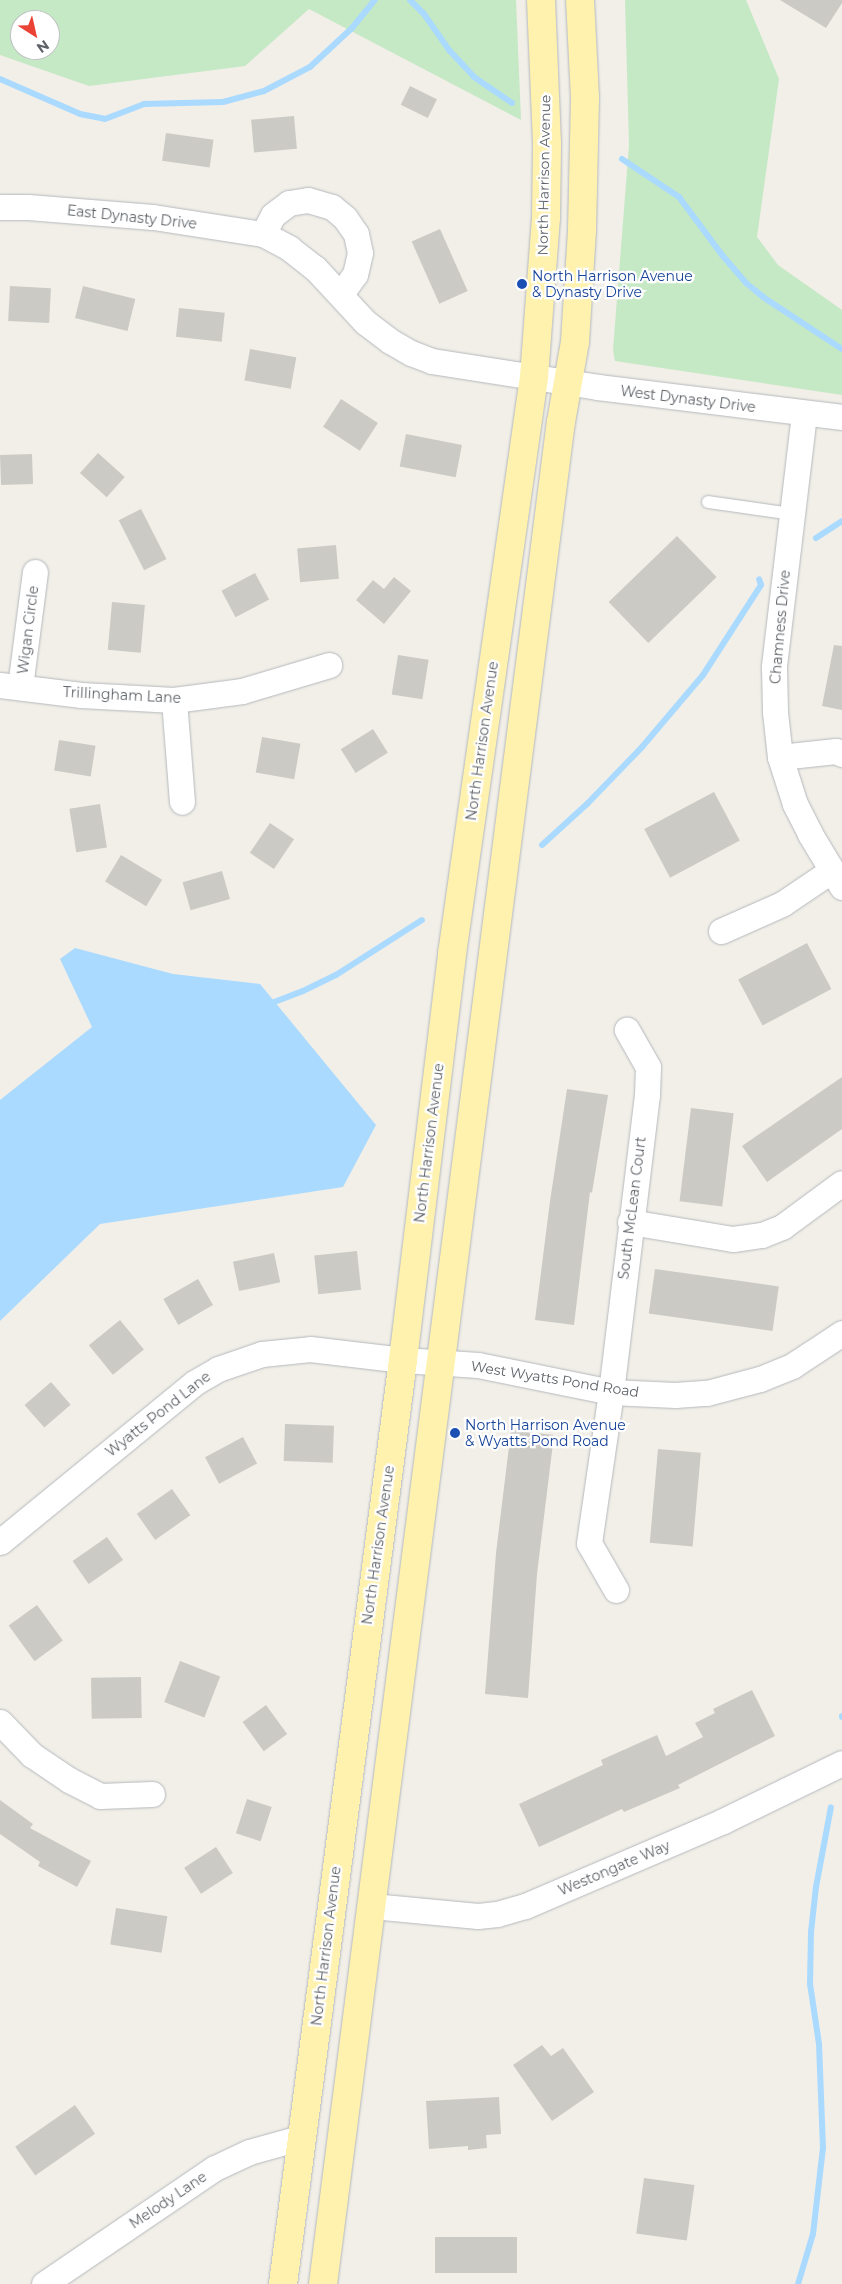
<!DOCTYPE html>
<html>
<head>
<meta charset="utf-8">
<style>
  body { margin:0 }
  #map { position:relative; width:842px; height:2284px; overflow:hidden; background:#f1efe8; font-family:Montserrat,sans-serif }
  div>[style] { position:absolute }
  .green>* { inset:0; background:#c5e8c5 }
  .water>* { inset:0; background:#aadaff }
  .stream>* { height:6px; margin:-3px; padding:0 3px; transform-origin:3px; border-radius:3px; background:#aadaff }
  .building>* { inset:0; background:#cccac5; transform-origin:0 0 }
  .roads { filter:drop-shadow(0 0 1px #b5b8bc) drop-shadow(0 0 1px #b5b8bc) }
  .service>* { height:12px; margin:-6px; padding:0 6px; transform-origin:6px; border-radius:6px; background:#fff }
  .minor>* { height:25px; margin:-12.5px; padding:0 12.5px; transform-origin:12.5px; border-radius:12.5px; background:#fff }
  .primary>* { height:28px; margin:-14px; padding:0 14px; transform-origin:14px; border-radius:14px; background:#fff2af }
  .dots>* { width:14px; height:14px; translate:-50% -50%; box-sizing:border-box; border:2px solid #fff; border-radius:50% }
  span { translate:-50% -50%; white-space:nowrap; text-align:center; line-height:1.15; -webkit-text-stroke:4.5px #fff; paint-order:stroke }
  .street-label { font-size:14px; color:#5f6368 }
  .transit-label { font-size:14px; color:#164399 }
  .left { translate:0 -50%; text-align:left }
  .north { position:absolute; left:10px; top:10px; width:50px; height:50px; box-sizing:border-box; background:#fff; border:1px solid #bfc1c3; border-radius:50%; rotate:145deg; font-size:14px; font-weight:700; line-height:20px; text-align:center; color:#5f6368 }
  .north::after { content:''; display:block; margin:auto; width:18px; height:22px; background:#ea4335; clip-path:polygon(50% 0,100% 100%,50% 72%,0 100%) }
</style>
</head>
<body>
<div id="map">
  <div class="green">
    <div style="clip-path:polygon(evenodd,0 0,516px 0,521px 120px,309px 9px,245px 66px,89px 86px,0 55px,0 0,20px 20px,50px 20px,50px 50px,20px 50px,20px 20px)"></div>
    <div style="clip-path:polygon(625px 0,746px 0,779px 79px,757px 237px,778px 265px,842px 310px,842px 395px,615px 361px,613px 350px,629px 145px)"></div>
  </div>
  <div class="water">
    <div style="clip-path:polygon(75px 948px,173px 974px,260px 984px,376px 1125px,343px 1187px,100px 1224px,0 1321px,0 1100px,92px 1027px,60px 959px)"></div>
  </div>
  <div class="stream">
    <div style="left:410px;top:0;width:20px;rotate:45deg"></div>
    <div style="left:424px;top:14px;width:44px;rotate:55.2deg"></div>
    <div style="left:449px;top:50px;width:37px;rotate:47deg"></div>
    <div style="left:474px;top:77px;width:46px;rotate:34.4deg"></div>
    <div style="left:0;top:79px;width:87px;rotate:23.6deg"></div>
    <div style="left:80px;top:114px;width:25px;rotate:11deg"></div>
    <div style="left:105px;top:119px;width:42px;rotate:-21deg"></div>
    <div style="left:144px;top:104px;width:79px;rotate:-1.5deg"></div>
    <div style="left:223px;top:102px;width:42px;rotate:-15deg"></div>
    <div style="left:264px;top:91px;width:52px;rotate:-27.6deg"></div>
    <div style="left:310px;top:67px;width:57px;rotate:-42.9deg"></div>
    <div style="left:352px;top:28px;width:36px;rotate:-51deg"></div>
    <div style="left:622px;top:159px;width:69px;rotate:33.7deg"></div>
    <div style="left:679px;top:197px;width:72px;rotate:53.4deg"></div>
    <div style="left:722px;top:255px;width:37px;rotate:49deg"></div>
    <div style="left:746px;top:283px;width:22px;rotate:39deg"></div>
    <div style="left:763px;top:297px;width:95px;rotate:33.4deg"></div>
    <div style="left:816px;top:538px;width:31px;rotate:-33deg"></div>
    <div style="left:542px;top:845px;width:62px;rotate:-42.4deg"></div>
    <div style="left:588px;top:803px;width:78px;rotate:-46deg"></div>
    <div style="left:642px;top:747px;width:94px;rotate:-49.7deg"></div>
    <div style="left:703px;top:675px;width:107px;rotate:-57.2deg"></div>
    <div style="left:761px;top:585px;width:6px;rotate:-108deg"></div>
    <div style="left:269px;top:1004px;width:36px;rotate:-21deg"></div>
    <div style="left:303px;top:991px;width:37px;rotate:-26deg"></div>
    <div style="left:336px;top:975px;width:102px;rotate:-32.6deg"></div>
    <div style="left:842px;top:1717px;width:1px;rotate:-90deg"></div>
    <div style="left:798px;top:2284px;width:52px;rotate:-73.3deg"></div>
    <div style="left:813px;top:2234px;width:87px;rotate:-83.4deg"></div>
    <div style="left:823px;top:2148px;width:104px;rotate:-92.2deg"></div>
    <div style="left:819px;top:2044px;width:61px;rotate:-98.5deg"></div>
    <div style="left:810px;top:1984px;width:52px;rotate:-88.9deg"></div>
    <div style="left:811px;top:1932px;width:45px;rotate:-83.7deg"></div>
    <div style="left:816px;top:1887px;width:81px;rotate:-79.4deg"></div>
  </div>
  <div class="building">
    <div style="clip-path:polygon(780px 0,842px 0,842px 3px,826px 28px)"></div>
    <div style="left:410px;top:86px;width:30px;height:21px;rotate:26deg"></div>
    <div style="left:294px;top:116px;width:33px;height:43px;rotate:85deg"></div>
    <div style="left:166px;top:133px;width:48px;height:28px;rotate:8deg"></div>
    <div style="left:440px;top:229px;width:68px;height:31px;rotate:66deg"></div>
    <div style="left:10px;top:286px;width:41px;height:35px;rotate:3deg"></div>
    <div style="left:83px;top:286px;width:54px;height:33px;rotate:14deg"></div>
    <div style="left:179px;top:308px;width:46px;height:29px;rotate:6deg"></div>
    <div style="left:250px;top:349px;width:47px;height:32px;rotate:10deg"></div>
    <div style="left:341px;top:399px;width:44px;height:33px;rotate:33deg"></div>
    <div style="left:406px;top:434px;width:57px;height:33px;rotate:11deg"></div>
    <div style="left:98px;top:453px;width:36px;height:27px;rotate:42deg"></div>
    <div style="left:32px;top:454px;width:30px;height:32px;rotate:88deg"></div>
    <div style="left:141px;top:509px;width:56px;height:25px;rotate:63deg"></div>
    <div style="left:677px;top:536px;width:57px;height:95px;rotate:46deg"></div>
    <div style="left:336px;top:545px;width:34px;height:39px;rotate:85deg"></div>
    <div style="left:255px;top:573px;width:30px;height:38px;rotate:62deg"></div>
    <div style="clip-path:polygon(394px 577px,411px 591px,384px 624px,356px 600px,373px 580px,384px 589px)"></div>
    <div style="left:112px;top:602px;width:33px;height:48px;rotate:5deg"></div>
    <div style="clip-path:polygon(834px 645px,842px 646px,842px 710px,822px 706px)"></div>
    <div style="left:398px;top:655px;width:31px;height:40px;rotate:9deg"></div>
    <div style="left:373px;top:729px;width:28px;height:38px;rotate:58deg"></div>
    <div style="left:262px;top:737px;width:39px;height:36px;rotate:10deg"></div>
    <div style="left:59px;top:740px;width:37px;height:31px;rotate:9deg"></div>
    <div style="left:714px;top:792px;width:55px;height:79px;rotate:62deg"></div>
    <div style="left:100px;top:804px;width:44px;height:31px;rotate:81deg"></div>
    <div style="left:270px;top:823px;width:29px;height:36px;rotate:34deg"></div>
    <div style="left:121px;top:855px;width:48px;height:31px;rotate:31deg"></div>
    <div style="left:222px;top:871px;width:29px;height:41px;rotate:74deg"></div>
    <div style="left:807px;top:943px;width:52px;height:78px;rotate:62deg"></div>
    <div style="clip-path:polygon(842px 1077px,842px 1129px,767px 1182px,742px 1146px)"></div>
    <div style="clip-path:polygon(567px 1089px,608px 1095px,592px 1193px,590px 1192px,574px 1325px,535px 1320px,550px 1201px)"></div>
    <div style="left:691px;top:1108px;width:43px;height:94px;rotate:7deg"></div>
    <div style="left:357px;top:1251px;width:39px;height:43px;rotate:84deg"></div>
    <div style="left:274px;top:1253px;width:30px;height:42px;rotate:78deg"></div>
    <div style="left:655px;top:1269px;width:125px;height:45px;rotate:8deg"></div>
    <div style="left:198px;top:1279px;width:30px;height:40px;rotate:60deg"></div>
    <div style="left:120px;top:1320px;width:38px;height:40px;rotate:51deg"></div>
    <div style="left:51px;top:1382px;width:30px;height:35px;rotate:49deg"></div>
    <div style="left:285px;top:1424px;width:49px;height:37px;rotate:2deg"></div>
    <div style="clip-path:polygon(511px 1430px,554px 1435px,537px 1574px,528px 1698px,485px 1694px,496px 1553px)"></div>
    <div style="left:243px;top:1437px;width:30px;height:43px;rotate:62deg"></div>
    <div style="left:658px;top:1449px;width:43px;height:94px;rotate:5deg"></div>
    <div style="left:172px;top:1489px;width:32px;height:43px;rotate:55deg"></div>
    <div style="left:107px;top:1537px;width:28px;height:42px;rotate:55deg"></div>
    <div style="left:37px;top:1605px;width:44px;height:35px;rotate:54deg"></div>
    <div style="left:180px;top:1661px;width:43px;height:44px;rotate:21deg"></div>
    <div style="left:141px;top:1677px;width:41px;height:50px;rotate:89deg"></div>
    <div style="clip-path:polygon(752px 1690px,775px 1736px,678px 1785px,680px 1788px,624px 1812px,622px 1809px,539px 1847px,519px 1804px,603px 1765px,601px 1760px,657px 1735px,666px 1756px,703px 1737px,695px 1723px,715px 1713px,713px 1709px)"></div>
    <div style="left:266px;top:1705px;width:36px;height:29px;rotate:54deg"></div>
    <div style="left:247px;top:1799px;width:26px;height:36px;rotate:18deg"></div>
    <div style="clip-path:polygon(0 1800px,33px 1824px,30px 1828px,91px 1861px,77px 1887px,38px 1866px,40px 1862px,0 1834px)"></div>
    <div style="left:216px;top:1847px;width:31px;height:38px;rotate:57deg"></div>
    <div style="left:116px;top:1908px;width:52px;height:37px;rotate:9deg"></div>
    <div style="clip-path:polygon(542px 2045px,551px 2056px,563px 2048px,594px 2092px,552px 2121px,513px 2065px)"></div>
    <div style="clip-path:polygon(499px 2097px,501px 2134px,486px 2135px,487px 2148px,468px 2150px,468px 2146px,429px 2149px,426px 2101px)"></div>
    <div style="left:75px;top:2105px;width:35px;height:73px;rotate:55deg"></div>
    <div style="left:644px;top:2178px;width:51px;height:56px;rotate:8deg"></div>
    <div style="left:517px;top:2237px;width:36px;height:82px;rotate:90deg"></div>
  </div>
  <div class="roads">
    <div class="service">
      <div style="left:708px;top:502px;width:85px;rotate:8.1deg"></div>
    </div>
    <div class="minor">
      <div style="left:0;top:207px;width:28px"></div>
      <div style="left:28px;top:207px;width:125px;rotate:4.6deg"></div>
      <div style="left:153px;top:217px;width:111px;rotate:8.8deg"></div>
      <div style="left:263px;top:234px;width:30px;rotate:28deg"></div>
      <div style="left:289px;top:248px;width:33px;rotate:38deg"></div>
      <div style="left:315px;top:268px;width:74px;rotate:47.2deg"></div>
      <div style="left:365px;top:322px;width:31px;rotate:37deg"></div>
      <div style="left:390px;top:341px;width:24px;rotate:30deg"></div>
      <div style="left:411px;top:353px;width:22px;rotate:21deg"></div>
      <div style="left:432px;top:361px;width:168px;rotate:8.9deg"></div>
      <div style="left:598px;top:387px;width:246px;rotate:7deg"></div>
      <div style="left:263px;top:234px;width:21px;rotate:-62deg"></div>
      <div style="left:273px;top:215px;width:20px;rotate:-37deg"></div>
      <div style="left:289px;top:203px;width:19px;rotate:-9deg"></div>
      <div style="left:308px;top:200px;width:25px;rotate:16deg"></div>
      <div style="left:332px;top:207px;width:17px;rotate:40deg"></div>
      <div style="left:345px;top:218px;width:19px;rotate:55deg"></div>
      <div style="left:356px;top:234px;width:19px;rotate:78deg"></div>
      <div style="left:360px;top:253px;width:22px;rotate:103deg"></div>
      <div style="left:355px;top:274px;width:24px;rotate:125deg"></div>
      <div style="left:804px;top:414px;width:255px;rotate:96.8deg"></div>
      <div style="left:774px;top:667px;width:45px;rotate:88.7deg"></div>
      <div style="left:775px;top:712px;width:45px;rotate:83.7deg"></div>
      <div style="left:780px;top:757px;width:49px;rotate:72.3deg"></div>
      <div style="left:795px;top:804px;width:34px;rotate:63deg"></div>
      <div style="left:810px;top:834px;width:62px;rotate:58.9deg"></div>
      <div style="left:0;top:685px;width:82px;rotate:7deg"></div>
      <div style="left:81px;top:695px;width:93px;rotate:3.1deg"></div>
      <div style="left:174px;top:700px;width:69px;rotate:-7.5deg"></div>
      <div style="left:242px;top:691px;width:91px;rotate:-16.6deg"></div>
      <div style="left:20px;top:687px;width:116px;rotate:-82.6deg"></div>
      <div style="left:174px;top:700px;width:102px;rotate:85.5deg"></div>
      <div style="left:780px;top:757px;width:56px;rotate:-6.1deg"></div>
      <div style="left:836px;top:751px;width:7px;rotate:27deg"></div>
      <div style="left:721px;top:931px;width:67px;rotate:-23.9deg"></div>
      <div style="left:782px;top:904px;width:59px;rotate:-34deg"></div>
      <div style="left:630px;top:1222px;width:104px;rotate:9.4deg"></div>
      <div style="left:733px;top:1239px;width:29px;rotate:-8deg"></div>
      <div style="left:762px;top:1235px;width:22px;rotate:-22deg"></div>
      <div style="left:782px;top:1227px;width:74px;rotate:-36.3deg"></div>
      <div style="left:0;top:1542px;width:251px;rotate:-39.3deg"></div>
      <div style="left:194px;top:1383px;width:28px;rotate:-30deg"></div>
      <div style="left:218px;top:1369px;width:46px;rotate:-18.8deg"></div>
      <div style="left:262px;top:1354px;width:48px;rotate:-5.9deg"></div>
      <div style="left:310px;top:1349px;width:94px;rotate:6.7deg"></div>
      <div style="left:403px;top:1360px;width:75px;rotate:3.8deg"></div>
      <div style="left:478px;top:1365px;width:136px;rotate:11.5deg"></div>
      <div style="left:611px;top:1392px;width:64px;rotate:2.7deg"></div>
      <div style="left:675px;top:1395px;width:32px;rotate:-4deg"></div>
      <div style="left:707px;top:1393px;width:55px;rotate:-14.8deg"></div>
      <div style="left:760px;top:1379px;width:35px;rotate:-22deg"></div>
      <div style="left:792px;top:1366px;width:60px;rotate:-33.4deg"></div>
      <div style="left:616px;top:1590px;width:54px;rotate:-119.9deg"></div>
      <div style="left:589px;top:1543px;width:153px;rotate:-81.7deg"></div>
      <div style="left:611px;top:1392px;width:299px;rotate:-83.1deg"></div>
      <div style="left:647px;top:1095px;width:28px;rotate:-88deg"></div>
      <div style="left:648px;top:1067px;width:43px;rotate:-119.6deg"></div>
      <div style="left:0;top:1722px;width:46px;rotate:45.9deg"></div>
      <div style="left:32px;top:1755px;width:45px;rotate:34deg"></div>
      <div style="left:69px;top:1780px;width:35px;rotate:27deg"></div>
      <div style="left:100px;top:1796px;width:52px;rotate:-2.2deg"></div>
      <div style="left:372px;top:1906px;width:106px;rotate:5.4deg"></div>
      <div style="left:478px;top:1916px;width:19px;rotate:-6deg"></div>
      <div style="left:497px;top:1914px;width:29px;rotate:-16deg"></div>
      <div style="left:525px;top:1906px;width:215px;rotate:-23.2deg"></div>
      <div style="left:723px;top:1821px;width:132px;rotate:-26deg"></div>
      <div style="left:44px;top:2284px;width:207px;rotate:-34.2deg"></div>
      <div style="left:215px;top:2168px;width:38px;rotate:-25deg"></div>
      <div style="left:249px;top:2152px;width:56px;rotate:-15.5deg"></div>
    </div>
    <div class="primary">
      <div style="left:283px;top:2284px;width:932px;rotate:-82.6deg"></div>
      <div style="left:403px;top:1360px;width:409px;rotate:-83.1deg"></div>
      <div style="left:452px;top:954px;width:583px;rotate:-81.91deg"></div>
      <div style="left:534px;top:377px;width:159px;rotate:-85.7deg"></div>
      <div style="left:546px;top:218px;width:75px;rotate:-89.2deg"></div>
      <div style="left:547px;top:143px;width:143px;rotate:-92.4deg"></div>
      <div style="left:323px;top:2284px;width:1877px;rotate:-82.72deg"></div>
      <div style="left:561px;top:422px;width:81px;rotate:-80.1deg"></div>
      <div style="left:575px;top:342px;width:112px;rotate:-86.4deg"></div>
      <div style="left:582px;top:230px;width:132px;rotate:-88.7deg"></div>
      <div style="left:585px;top:98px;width:98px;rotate:-92.9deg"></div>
    </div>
  </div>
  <div class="dots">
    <div style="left:522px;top:284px;background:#1a4fb4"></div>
    <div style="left:455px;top:1433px;background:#1a4fb4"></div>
  </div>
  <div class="street-label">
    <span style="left:544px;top:175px;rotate:-89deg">North Harrison Avenue</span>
    <span style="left:132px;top:217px;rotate:6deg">East Dynasty Drive</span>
    <span style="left:688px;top:399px;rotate:7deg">West Dynasty Drive</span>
    <span style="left:780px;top:627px;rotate:-85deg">Chamness Drive</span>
    <span style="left:28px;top:630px;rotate:-83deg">Wigan Circle</span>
    <span style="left:122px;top:695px;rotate:3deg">Trillingham Lane</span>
    <span style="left:482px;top:741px;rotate:-82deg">North Harrison Avenue</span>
    <span style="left:429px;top:1143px;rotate:-83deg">North Harrison Avenue</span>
    <span style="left:632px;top:1208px;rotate:-83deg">South McLean Court</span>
    <span style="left:555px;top:1379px;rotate:9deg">West Wyatts Pond Road</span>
    <span style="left:158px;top:1414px;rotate:-38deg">Wyatts Pond Lane</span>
    <span style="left:378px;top:1545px;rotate:-82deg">North Harrison Avenue</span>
    <span style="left:614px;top:1868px;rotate:-23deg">Westongate Way</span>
    <span style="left:326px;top:1946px;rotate:-83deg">North Harrison Avenue</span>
    <span style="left:168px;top:2200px;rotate:-34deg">Melody Lane</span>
  </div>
  <div class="transit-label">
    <span class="left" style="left:532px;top:284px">North Harrison Avenue<br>&amp; Dynasty Drive</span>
    <span class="left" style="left:465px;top:1433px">North Harrison Avenue<br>&amp; Wyatts Pond Road</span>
  </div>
  <div class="north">N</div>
</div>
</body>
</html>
